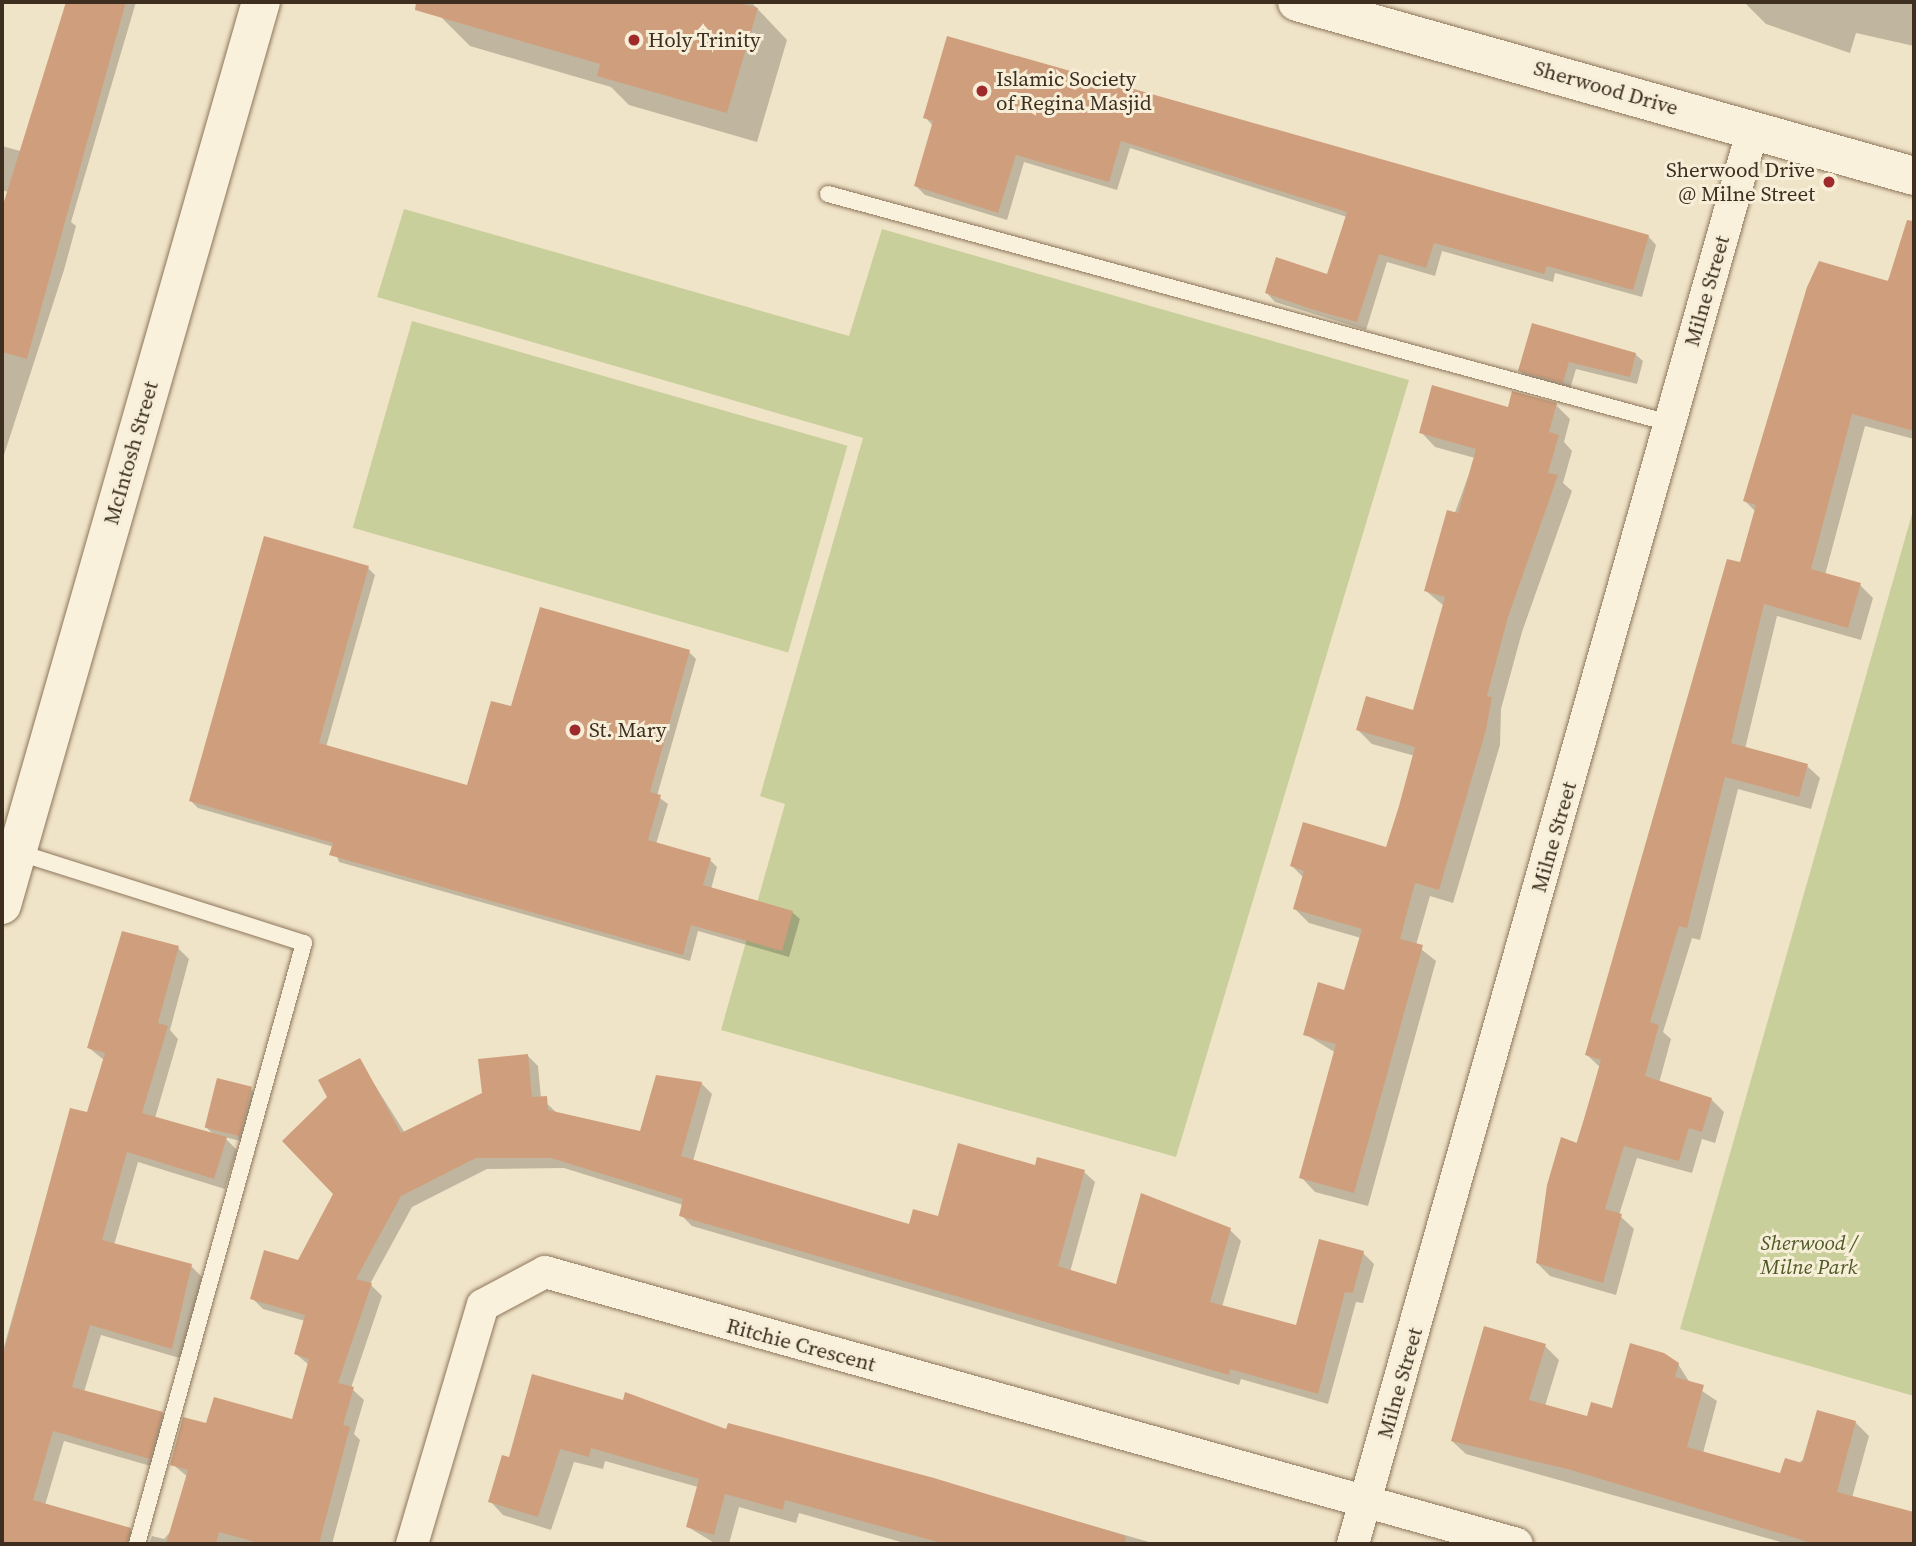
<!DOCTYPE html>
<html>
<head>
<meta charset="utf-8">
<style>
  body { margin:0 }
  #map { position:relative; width:1916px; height:1546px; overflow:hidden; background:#f0e4c8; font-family:"Source Serif 4",serif }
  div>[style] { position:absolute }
  .green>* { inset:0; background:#c9cf9b; transform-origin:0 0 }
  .shadow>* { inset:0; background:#0003 }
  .building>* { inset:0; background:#cf9f7d; transform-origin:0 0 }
  .roads { filter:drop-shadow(0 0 2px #8d765c) drop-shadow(0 0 2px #8d765c) }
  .lane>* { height:16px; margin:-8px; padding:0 8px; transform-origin:8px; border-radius:8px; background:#faf1dc }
  .street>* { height:32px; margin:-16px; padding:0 16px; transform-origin:16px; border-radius:16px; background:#faf1dc }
  .secondary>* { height:38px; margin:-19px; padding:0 19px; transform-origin:19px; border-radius:19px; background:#faf1dc }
  .dots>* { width:19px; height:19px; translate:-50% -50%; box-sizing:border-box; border:4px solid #f7eed8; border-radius:50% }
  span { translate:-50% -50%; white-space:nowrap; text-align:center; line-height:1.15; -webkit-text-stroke:6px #f7eed8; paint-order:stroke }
  .poi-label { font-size:21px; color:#3d2e20 }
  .left { translate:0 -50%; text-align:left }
  .right { translate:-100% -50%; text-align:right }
  .street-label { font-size:21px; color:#3d2e20 }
  .park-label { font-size:21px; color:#4d5a26; font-style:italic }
  .frame { position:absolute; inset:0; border:4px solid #3d2e20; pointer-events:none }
</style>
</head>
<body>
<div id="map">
  <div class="green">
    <div style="clip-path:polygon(404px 209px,849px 336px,882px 229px,1409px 380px,1176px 1157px,721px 1030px,785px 804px,760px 796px,863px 438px,377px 297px)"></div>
    <div style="left:412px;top:321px;width:453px;height:215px;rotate:16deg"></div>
    <div style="clip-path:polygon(1914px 507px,1914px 1396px,1680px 1329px)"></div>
  </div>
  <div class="shadow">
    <div style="clip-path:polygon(70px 2px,136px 2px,71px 222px,76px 226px,64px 270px,2px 461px,2px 214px,8px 192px,2px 190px,2px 146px,24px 152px)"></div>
    <div style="clip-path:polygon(444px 2px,751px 2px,787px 40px,757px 142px,629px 105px,611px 87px,470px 46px,440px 16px)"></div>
    <div style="clip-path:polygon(1744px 2px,1914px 2px,1914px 46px,1856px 33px,1850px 53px,1766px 24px)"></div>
    <div style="clip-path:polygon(948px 38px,1648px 236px,1656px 245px,1642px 297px,1555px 273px,1553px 282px,1442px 251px,1435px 276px,1387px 262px,1366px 330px,1275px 302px,1267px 293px,1328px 276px,1347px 217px,1130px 148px,1117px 190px,1024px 162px,1007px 220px,925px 195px,916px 186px,933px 126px,925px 117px)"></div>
    <div style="clip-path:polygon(1893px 272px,1914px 279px,1914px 439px,1865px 426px,1825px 575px,1860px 585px,1873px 598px,1861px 640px,1777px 616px,1745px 749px,1807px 766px,1820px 778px,1811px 809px,1738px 789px,1700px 940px,1692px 938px,1663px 1032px,1671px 1039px,1659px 1083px,1711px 1099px,1724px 1112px,1715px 1143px,1702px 1139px,1692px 1173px,1637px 1158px,1619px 1215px,1634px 1229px,1616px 1295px,1550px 1276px,1537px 1263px,1601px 1068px,1587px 1055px,1741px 564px,1756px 512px,1745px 501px)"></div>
    <div style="clip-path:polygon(1533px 325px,1635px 354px,1643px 361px,1637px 384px,1576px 369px,1570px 389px,1527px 378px,1520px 371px)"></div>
    <div style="clip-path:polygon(1556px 405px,1570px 419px,1564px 442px,1572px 451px,1563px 483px,1572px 491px,1522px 632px,1501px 709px,1500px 745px,1453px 903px,1430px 896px,1416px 945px,1436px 961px,1368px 1206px,1315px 1192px,1301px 1177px,1336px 1053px,1305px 1034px,1346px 992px,1361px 938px,1309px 923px,1295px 909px,1304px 878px,1292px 866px,1387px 849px,1415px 756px,1372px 744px,1358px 730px,1415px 712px,1444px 606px,1426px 591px,1475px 458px,1435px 447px,1421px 432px,1509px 409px)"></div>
    <div style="clip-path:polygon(368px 568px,375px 575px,326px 747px,468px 788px,513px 709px,689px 652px,696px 659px,657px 796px,668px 804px,656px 844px,710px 860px,717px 867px,711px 889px,792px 912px,800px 919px,789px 957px,698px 931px,690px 961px,339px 862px,334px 847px,198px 808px,191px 801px)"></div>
    <div style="clip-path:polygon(178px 948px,189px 959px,170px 1030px,178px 1039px,155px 1118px,214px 1135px,205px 1126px,251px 1089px,258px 1096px,245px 1142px,224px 1137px,237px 1150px,225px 1189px,138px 1162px,114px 1245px,191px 1266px,202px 1277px,183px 1359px,101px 1335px,84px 1392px,162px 1413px,173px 1424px,161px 1469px,64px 1441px,45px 1505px,130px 1529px,140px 1544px,2px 1544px,2px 1354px,71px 1110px,88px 1115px,104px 1060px,89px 1048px)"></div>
    <div style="clip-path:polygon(527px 1055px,538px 1066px,541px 1098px,558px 1114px,642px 1133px,701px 1083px,712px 1094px,693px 1161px,910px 1226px,939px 1218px,1036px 1167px,1084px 1172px,1095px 1182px,1070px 1272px,1117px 1286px,1230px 1230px,1241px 1241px,1222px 1307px,1297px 1328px,1363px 1253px,1374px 1264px,1363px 1303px,1356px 1302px,1328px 1404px,1241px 1379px,1239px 1385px,692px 1226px,681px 1215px,683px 1205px,564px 1168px,487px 1169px,412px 1207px,370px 1284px,382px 1296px,351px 1388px,364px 1400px,354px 1434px,360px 1440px,332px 1544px,149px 1544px,152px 1536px,164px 1539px,171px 1531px,188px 1477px,172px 1464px,208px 1426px,293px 1421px,309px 1365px,296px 1354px,305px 1321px,263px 1309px,252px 1298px,299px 1262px,336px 1194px,329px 1098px,359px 1060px,405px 1133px,484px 1094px)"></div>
    <div style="clip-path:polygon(1545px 1346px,1559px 1360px,1545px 1406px,1589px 1418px,1613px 1410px,1678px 1364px,1690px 1383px,1717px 1401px,1703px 1453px,1782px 1475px,1855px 1422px,1869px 1436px,1852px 1498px,1914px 1515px,1914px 1544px,1788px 1544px,1466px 1454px,1452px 1441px)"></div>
    <div style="clip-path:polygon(534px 1376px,727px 1432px,934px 1480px,1156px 1544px,908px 1544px,799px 1513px,796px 1523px,739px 1507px,729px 1544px,716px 1544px,688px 1527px,698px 1487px,605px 1461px,603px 1469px,574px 1462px,551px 1530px,503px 1515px,490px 1501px,510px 1459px)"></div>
  </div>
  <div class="building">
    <div style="clip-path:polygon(66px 2px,126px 2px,27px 359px,2px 352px,2px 208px)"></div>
    <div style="clip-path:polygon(416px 2px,735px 2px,758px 8px,727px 113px,597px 76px,600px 64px,415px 10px)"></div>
    <div style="clip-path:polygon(947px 36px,1649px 235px,1633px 290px,1547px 266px,1544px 274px,1434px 243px,1426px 268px,1379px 254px,1357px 322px,1311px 309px,1265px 293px,1276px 257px,1327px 274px,1347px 212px,1121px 141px,1109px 182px,1016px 155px,998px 213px,914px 186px,933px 121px,923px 118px)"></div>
    <div style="clip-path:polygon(1907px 220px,1914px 221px,1914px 431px,1852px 414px,1811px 569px,1861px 583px,1848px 628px,1764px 604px,1731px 743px,1808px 764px,1799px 797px,1725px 777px,1687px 928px,1679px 926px,1650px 1022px,1659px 1025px,1645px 1076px,1712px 1098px,1702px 1132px,1689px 1128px,1679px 1161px,1624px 1146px,1605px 1209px,1622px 1214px,1603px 1283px,1536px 1263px,1547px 1185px,1561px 1137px,1577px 1143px,1601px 1060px,1585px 1055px,1727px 559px,1740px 562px,1756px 505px,1743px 501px,1807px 287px,1819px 261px,1888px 281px)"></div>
    <div style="clip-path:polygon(1532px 323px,1636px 353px,1630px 377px,1569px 362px,1563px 383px,1518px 371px)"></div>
    <div style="clip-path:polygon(1432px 385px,1508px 407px,1512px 391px,1557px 403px,1549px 432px,1559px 435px,1548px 473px,1558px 475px,1508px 617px,1487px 696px,1492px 697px,1486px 730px,1439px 890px,1415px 883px,1400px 939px,1423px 945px,1354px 1193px,1299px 1178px,1336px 1044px,1303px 1035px,1318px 982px,1344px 990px,1362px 929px,1293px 909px,1304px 871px,1290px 866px,1303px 822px,1386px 847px,1399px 806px,1415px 747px,1356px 730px,1366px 696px,1413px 710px,1445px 597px,1424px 591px,1447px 510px,1458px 513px,1476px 449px,1419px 433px)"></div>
    <div style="clip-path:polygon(264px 536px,369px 566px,319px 743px,467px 785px,491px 701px,511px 706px,540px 607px,690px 650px,650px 792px,661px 795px,648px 840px,711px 858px,703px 885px,793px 911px,782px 951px,691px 925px,683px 955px,329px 855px,333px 843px,189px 801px)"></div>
    <div style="clip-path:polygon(122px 931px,179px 946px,158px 1023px,168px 1026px,142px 1113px,227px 1137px,214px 1179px,127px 1152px,102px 1240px,192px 1264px,172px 1349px,90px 1325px,72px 1387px,163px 1412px,150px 1459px,53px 1431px,33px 1500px,131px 1528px,127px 1544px,2px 1544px,2px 1359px,70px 1108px,87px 1112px,105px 1053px,87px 1048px)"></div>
    <div style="clip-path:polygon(528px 1054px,532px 1097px,547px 1096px,548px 1110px,640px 1131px,656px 1075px,702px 1082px,681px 1156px,909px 1224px,913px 1209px,938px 1216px,958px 1143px,1035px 1165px,1037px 1157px,1085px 1170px,1058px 1266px,1116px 1284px,1141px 1193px,1231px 1228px,1210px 1302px,1296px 1325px,1319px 1239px,1364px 1251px,1353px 1293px,1345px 1292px,1318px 1394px,1230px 1369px,1229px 1375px,679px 1216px,683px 1199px,551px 1158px,476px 1158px,401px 1196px,356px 1279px,372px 1283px,338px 1383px,354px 1387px,343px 1425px,350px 1427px,319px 1544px,262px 1544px,219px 1532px,216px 1544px,166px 1544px,188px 1470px,170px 1465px,183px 1417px,206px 1423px,214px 1397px,292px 1419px,309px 1359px,294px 1354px,305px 1315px,250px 1299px,264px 1250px,298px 1260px,333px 1194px,282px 1141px,327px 1097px,318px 1080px,360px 1058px,401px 1133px,482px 1093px,478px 1059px)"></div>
    <div style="left:217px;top:1078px;width:36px;height:51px;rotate:14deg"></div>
    <div style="clip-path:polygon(1484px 1326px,1546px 1344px,1529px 1400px,1587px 1416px,1591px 1402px,1612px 1408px,1630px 1343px,1664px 1353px,1679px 1363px,1675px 1377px,1704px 1385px,1687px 1447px,1780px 1473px,1785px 1458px,1802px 1463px,1817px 1410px,1856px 1421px,1837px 1492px,1914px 1512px,1914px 1544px,1815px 1544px,1571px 1470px,1451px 1441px)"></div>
    <div style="clip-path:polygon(532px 1374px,623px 1400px,625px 1392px,726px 1429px,728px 1423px,934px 1478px,1126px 1536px,1125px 1544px,945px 1544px,785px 1500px,783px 1510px,725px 1494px,714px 1535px,686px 1527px,699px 1479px,591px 1448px,589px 1457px,560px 1449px,538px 1517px,488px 1502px,502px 1455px,509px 1457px)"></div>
  </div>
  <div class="roads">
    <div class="lane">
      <div style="left:828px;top:194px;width:872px;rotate:15.23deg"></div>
      <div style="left:17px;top:852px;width:301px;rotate:17.6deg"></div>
      <div style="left:304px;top:943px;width:624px;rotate:105.53deg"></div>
    </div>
    <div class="street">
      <div style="left:412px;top:1544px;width:249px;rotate:-73.5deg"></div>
      <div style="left:483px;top:1305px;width:70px;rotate:-28deg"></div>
      <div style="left:545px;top:1272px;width:1009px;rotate:15.63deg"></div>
      <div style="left:1353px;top:1544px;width:1470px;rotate:-74.22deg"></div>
    </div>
    <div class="secondary">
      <div style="left:1297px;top:2px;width:641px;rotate:15.75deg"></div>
      <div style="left:2px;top:905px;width:939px;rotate:-74deg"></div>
    </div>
  </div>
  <div class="dots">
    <div style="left:634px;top:40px;background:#9e2a2b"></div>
    <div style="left:982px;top:91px;background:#9e2a2b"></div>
    <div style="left:1829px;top:182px;background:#9e2a2b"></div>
    <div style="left:575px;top:730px;background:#9e2a2b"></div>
  </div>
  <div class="poi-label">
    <span class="left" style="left:648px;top:40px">Holy Trinity</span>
    <span class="left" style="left:996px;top:91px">Islamic Society<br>of Regina Masjid</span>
    <span class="right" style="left:1815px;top:182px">Sherwood Drive<br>@ Milne Street</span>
    <span class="left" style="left:589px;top:730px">St. Mary</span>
  </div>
  <div class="street-label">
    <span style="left:1606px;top:88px;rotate:16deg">Sherwood Drive</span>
    <span style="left:1707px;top:291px;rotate:-74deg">Milne Street</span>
    <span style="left:131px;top:453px;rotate:-74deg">McIntosh Street</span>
    <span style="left:1554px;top:837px;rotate:-74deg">Milne Street</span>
    <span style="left:801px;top:1345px;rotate:15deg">Ritchie Crescent</span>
    <span style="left:1400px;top:1383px;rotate:-74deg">Milne Street</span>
  </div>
  <div class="park-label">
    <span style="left:1809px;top:1255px">Sherwood /<br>Milne Park</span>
  </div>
  <div class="frame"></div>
</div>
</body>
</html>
